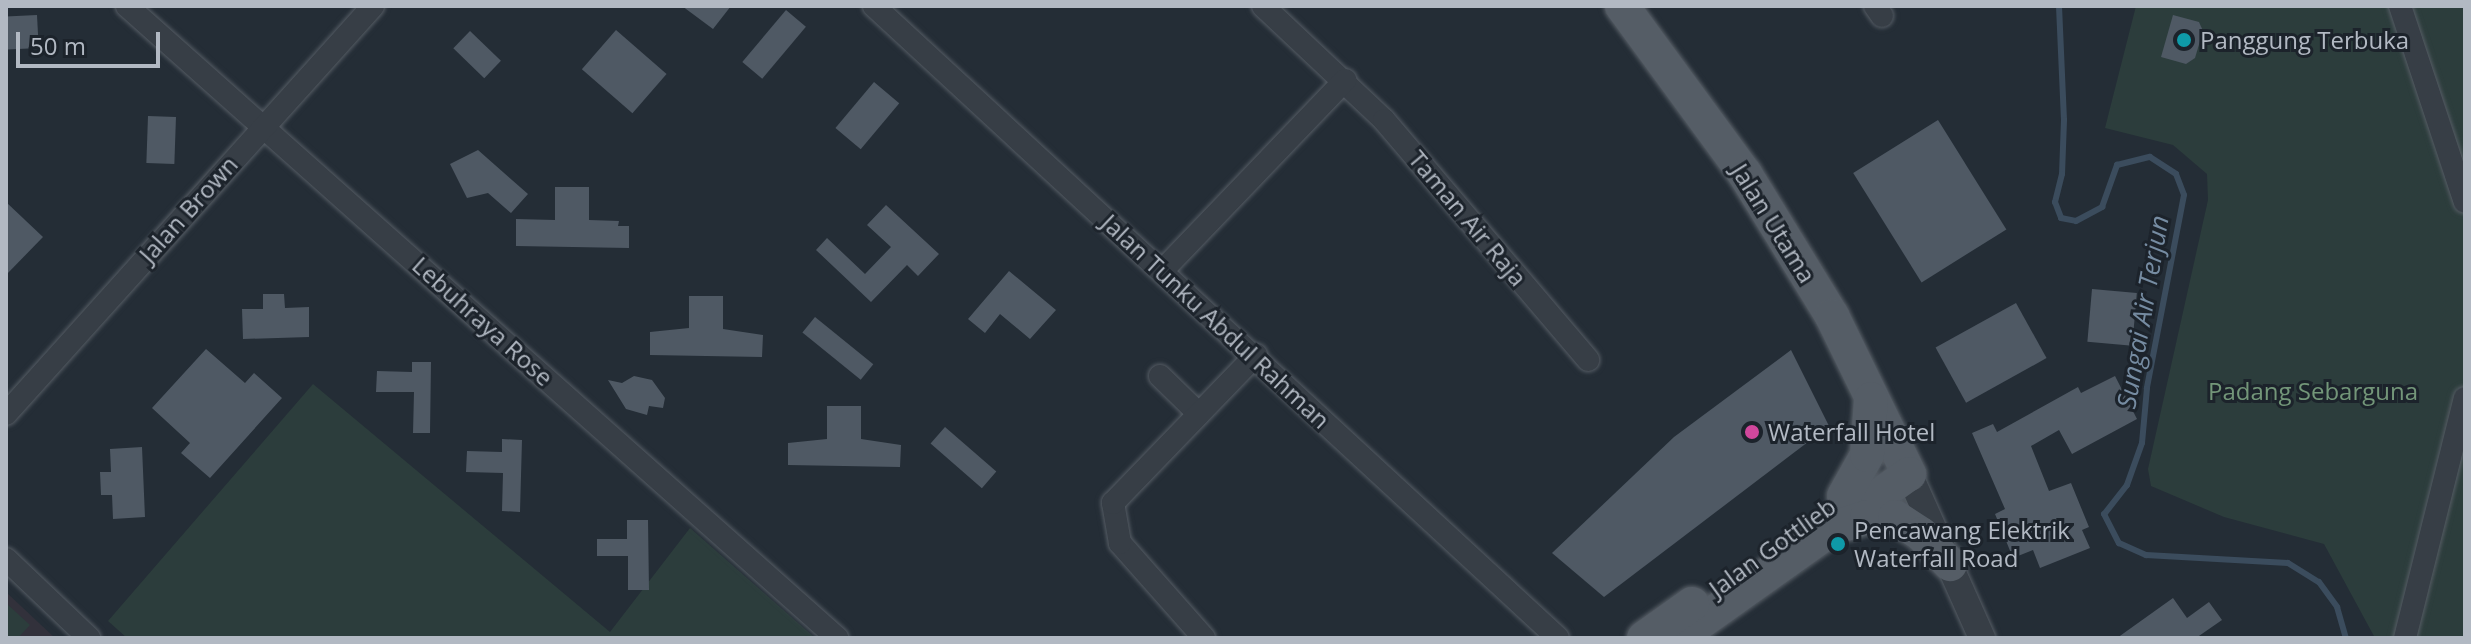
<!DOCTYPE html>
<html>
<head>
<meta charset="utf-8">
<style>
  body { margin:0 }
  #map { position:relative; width:2471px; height:644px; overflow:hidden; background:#242d36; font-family:"Open Sans",sans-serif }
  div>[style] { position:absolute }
  .medical>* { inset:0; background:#32313b }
  .green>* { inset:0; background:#2c3d3c }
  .stream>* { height:6px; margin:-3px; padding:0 3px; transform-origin:3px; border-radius:3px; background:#3b4c5d }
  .building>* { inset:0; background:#4f5964; transform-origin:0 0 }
  .roads { filter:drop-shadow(0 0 2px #555c64) drop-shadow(0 0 2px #555c64) }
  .minor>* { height:22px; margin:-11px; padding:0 11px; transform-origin:11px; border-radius:11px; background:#373e46 }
  .tertiary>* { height:26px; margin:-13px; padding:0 13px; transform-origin:13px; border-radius:13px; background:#373e46 }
  .primary>* { height:34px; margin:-17px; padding:0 17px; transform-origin:17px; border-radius:17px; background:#555d66 }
  .dots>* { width:22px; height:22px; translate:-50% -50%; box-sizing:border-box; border:4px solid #1c232b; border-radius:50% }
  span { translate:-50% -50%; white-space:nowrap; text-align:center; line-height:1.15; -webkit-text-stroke:6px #1c232b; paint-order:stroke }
  .poi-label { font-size:24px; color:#b2b9c3 }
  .left { translate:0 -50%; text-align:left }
  .street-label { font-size:24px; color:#b2b9c3 }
  .park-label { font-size:24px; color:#739679 }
  .water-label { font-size:26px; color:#768ca2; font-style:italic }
  .frame { position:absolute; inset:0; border:8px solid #b2b9c3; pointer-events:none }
  .scale { position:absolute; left:16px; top:32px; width:144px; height:36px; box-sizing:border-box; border:4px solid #b2b9c3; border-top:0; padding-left:10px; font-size:24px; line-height:28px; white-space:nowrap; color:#b2b9c3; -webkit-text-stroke:6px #1c232b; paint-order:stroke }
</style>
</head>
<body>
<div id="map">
  <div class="medical">
    <div style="clip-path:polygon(6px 592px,55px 638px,6px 638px)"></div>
  </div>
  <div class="green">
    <div style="clip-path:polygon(2136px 6px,2465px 6px,2465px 638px,2375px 638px,2324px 544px,2224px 517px,2151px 486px,2148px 469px,2208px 200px,2207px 174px,2173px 145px,2105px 128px)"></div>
    <div style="clip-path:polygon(313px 384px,610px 632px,690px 528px,815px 638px,127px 638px,108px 621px)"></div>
    <div style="clip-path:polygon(6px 603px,30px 625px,18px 638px,6px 638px)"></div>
  </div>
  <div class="stream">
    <div style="left:2059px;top:6px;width:114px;rotate:87.5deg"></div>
    <div style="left:2064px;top:120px;width:54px;rotate:92.1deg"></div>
    <div style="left:2062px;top:174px;width:29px;rotate:104deg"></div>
    <div style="left:2055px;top:202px;width:17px;rotate:69deg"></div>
    <div style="left:2061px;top:218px;width:15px;rotate:11deg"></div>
    <div style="left:2076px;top:221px;width:30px;rotate:-28deg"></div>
    <div style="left:2102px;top:207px;width:45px;rotate:-70.3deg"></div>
    <div style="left:2117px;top:165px;width:34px;rotate:-14deg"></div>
    <div style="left:2150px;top:157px;width:31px;rotate:33deg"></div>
    <div style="left:2176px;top:174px;width:22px;rotate:69deg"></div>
    <div style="left:2184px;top:195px;width:197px;rotate:100.9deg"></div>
    <div style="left:2147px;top:388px;width:55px;rotate:95.2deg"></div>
    <div style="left:2142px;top:443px;width:45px;rotate:109.7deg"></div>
    <div style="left:2127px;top:485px;width:37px;rotate:128deg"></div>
    <div style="left:2104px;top:514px;width:33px;rotate:63deg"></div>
    <div style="left:2119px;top:543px;width:30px;rotate:24deg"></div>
    <div style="left:2146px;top:555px;width:142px;rotate:3.2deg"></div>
    <div style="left:2288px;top:563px;width:36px;rotate:32deg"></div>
    <div style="left:2319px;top:582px;width:31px;rotate:54deg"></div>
    <div style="left:2337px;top:607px;width:32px;rotate:74deg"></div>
  </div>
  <div class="building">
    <div style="clip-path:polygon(682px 6px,731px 6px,713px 29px)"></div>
    <div style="left:786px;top:10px;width:26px;height:68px;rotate:40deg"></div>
    <div style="left:37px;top:15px;width:33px;height:31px;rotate:87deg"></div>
    <div style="clip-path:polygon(2173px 15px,2199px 22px,2203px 31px,2195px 58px,2186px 64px,2161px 57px)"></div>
    <div style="left:616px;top:30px;width:67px;height:52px;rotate:41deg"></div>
    <div style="left:470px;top:31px;width:43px;height:24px;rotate:44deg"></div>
    <div style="left:874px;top:82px;width:33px;height:60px;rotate:40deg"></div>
    <div style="left:148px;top:116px;width:28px;height:47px;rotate:2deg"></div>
    <div style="left:1938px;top:120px;width:129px;height:100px;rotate:58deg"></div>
    <div style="clip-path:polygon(478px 150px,528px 194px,511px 213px,488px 193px,467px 198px,450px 164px)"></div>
    <div style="clip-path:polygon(555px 187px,589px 187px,589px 220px,619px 221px,618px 226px,629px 226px,629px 248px,516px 246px,516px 219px,555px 220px)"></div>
    <div style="clip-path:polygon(6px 202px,43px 237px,6px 275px)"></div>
    <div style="clip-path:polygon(886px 205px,939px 254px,918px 276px,907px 265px,871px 302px,816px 250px,827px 238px,865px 274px,891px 247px,867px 225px)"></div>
    <div style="clip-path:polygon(1009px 271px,1056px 310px,1030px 339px,1000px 314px,985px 333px,968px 319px)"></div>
    <div style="left:2092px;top:289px;width:45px;height:53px;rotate:5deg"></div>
    <div style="clip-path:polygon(263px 294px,284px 294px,285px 308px,309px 307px,309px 337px,243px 339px,242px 309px,263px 309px)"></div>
    <div style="clip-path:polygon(689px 296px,723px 296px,723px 329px,763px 335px,762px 357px,650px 355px,650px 332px,689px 328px)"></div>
    <div style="left:2016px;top:303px;width:63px;height:92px;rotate:61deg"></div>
    <div style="left:815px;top:317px;width:75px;height:20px;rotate:39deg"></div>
    <div style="clip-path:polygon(206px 349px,245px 383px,254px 373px,282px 398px,210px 478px,181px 453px,190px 443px,152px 408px)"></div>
    <div style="clip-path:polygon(1791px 350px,1829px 426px,1604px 597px,1552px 553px,1674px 437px)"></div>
    <div style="clip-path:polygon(412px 362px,431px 362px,430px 433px,413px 433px,414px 392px,376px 392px,377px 371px,412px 372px)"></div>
    <div style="clip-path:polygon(634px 376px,652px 380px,665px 398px,663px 408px,649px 406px,647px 415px,626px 409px,608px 380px,622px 383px)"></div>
    <div style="clip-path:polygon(2115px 376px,2137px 419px,2072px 454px,2059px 430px,2031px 446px,2049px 491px,2071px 483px,2089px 527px,2082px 530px,2090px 548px,2040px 568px,2033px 550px,2013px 558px,1995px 514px,2005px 509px,1972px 433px,1993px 424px,1997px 432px,2078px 387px,2081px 393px)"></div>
    <div style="clip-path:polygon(827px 406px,861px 406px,861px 439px,901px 445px,900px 467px,788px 465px,788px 443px,827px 439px)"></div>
    <div style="left:945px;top:427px;width:68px;height:22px;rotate:41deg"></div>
    <div style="clip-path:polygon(502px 439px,522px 440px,520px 512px,502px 511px,503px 473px,466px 472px,467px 451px,502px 452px)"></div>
    <div style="clip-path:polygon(142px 447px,145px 517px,113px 519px,112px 495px,101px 495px,100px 472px,111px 472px,110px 449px)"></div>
    <div style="clip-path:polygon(627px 520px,648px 520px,649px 590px,628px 590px,628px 556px,597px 556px,597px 539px,627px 539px)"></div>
    <div style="clip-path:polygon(2173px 598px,2187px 618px,2209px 602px,2222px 620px,2196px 638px,2117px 638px)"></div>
  </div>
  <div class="roads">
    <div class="minor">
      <div style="left:127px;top:6px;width:951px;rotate:41.67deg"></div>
      <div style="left:874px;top:6px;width:931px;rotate:42.74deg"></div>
      <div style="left:1263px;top:6px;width:166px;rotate:43.3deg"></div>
      <div style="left:1384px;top:120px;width:315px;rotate:49.6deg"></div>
      <div style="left:1875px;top:6px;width:12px;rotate:55deg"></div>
      <div style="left:2400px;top:6px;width:206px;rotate:71.7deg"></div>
      <div style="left:1164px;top:269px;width:262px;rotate:-46.2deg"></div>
      <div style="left:1160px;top:376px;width:54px;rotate:44.3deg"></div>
      <div style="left:6px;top:414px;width:549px;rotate:-48.03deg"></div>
      <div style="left:6px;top:559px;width:115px;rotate:43.6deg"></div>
      <div style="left:1204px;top:638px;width:127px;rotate:-131.5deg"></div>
      <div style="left:1120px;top:543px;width:41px;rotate:-99.9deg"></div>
      <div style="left:1113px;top:503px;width:206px;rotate:-46deg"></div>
      <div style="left:2405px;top:638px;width:247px;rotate:-76deg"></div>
    </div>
    <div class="tertiary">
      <div style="left:1909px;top:474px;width:180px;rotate:66deg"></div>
    </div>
    <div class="primary">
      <div style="left:1622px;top:6px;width:208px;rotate:53.8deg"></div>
      <div style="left:1745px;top:174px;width:167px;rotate:58.5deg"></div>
      <div style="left:1832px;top:316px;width:176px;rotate:64deg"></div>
      <div style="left:1909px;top:474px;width:283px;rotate:144.6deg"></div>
      <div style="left:1844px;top:496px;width:47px;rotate:-60.7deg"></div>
      <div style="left:1867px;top:455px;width:56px;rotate:-85.9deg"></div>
      <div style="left:1846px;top:524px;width:22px;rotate:-18deg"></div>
      <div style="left:1867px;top:517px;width:28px"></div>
      <div style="left:1895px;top:517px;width:31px;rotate:33deg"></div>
      <div style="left:1921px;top:534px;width:42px;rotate:46deg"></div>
      <div style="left:1644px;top:638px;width:59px;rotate:-35.3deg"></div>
    </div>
  </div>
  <div class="dots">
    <div style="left:2184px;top:40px;background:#0f9aa8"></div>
    <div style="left:1752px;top:432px;background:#d1479c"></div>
    <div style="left:1838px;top:544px;background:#0f9aa8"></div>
  </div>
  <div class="poi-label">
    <span class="left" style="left:2200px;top:40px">Panggung Terbuka</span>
    <span class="left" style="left:1768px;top:432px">Waterfall Hotel</span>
    <span class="left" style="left:1854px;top:544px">Pencawang Elektrik<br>Waterfall Road</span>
  </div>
  <div class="street-label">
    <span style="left:188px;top:209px;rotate:-48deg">Jalan Brown</span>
    <span style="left:1468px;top:218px;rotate:50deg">Taman Air Raja</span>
    <span style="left:1774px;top:223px;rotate:58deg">Jalan Utama</span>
    <span style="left:483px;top:321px;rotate:42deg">Lebuhraya Rose</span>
    <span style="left:1216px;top:321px;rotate:43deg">Jalan Tunku Abdul Rahman</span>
    <span style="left:1772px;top:547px;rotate:-36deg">Jalan Gottlieb</span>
  </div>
  <div class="park-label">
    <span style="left:2313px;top:391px">Padang Sebarguna</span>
  </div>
  <div class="water-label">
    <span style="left:2143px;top:312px;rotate:-80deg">Sungai Air Terjun</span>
  </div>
  <div class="frame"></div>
  <div class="scale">50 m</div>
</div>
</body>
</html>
